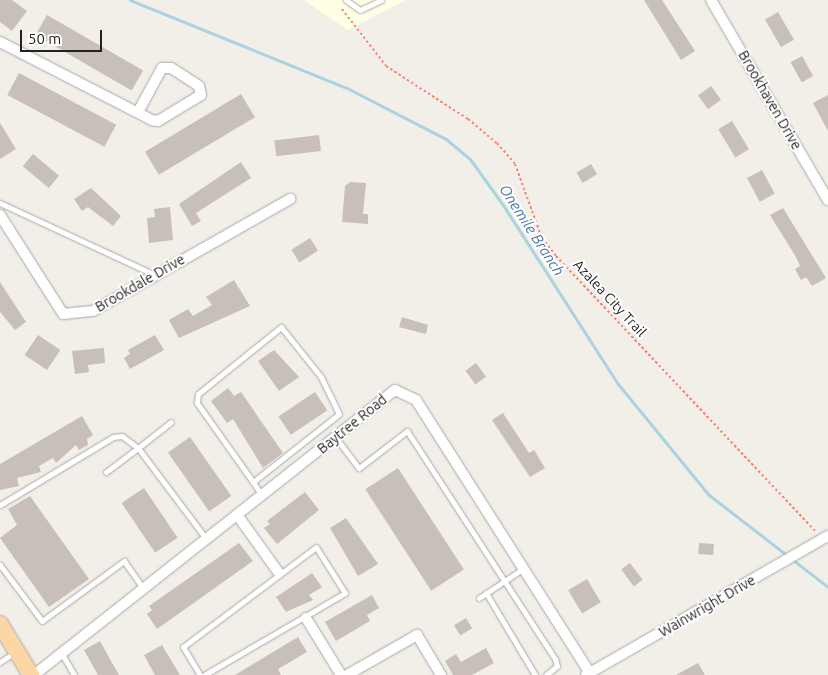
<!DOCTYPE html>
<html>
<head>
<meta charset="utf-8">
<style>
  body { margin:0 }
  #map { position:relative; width:828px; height:675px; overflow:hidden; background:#f2efe9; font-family:Ubuntu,sans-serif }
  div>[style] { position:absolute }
  .education>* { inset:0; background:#ffffe5 }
  .stream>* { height:3px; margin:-1.5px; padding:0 1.5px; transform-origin:1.5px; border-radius:1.5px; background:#aad3df }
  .building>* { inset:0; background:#c7bfb8; transform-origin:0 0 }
  .path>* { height:2px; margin-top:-1px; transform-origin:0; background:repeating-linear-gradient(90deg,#fa8072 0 2.5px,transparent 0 5px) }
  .roads { filter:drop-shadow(0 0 1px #a9a9a9) drop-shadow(0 0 1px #a9a9a9) }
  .lane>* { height:5px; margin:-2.5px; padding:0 2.5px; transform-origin:2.5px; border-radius:2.5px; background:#fff }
  .street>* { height:10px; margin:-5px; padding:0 5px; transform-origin:5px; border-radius:5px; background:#fff }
  .primary>* { height:16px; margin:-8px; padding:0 8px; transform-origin:8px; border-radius:8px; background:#fcd6a4 }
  span { translate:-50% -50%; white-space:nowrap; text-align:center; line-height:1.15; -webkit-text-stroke:4px #fff; paint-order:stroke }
  .street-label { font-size:14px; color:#222 }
  .water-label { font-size:15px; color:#4a7aab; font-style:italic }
  .scale { position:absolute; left:20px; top:30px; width:82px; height:22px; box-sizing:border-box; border:2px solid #222; border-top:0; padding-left:6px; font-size:15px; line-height:18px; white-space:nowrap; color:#222; -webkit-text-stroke:4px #fff; paint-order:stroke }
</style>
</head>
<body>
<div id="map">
  <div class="education">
    <div style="clip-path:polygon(304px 0,406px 0,348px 30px)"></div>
  </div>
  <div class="stream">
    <div style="left:130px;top:0;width:234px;rotate:22.1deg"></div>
    <div style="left:347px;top:88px;width:111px;rotate:27.3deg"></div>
    <div style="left:446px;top:139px;width:31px;rotate:40deg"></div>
    <div style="left:470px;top:159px;width:57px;rotate:54.3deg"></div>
    <div style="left:503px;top:205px;width:213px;rotate:57.3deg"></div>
    <div style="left:618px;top:384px;width:144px;rotate:50.7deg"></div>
    <div style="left:709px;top:495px;width:150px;rotate:37.7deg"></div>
  </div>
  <div class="building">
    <div style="clip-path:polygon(0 0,12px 0,27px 11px,12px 31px,0 22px)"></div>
    <div style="clip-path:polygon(644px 0,662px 0,695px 51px,681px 60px)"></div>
    <div style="left:778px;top:12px;width:32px;height:15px;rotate:60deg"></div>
    <div style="left:47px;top:15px;width:111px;height:23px;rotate:30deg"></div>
    <div style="left:802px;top:56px;width:23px;height:13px;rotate:61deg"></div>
    <div style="left:19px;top:73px;width:110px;height:25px;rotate:28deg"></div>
    <div style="left:711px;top:86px;width:17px;height:16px;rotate:54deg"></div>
    <div style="left:241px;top:94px;width:27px;height:112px;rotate:59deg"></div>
    <div style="clip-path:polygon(828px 95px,828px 131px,813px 103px)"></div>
    <div style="left:732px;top:121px;width:33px;height:16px;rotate:59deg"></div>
    <div style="clip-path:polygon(0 123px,16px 149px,0 159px)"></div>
    <div style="left:319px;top:135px;width:16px;height:45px;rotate:83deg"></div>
    <div style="left:33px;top:154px;width:34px;height:16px;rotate:40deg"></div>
    <div style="clip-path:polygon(241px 162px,251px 178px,196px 213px,201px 221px,192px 226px,179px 204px)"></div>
    <div style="left:591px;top:164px;width:12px;height:17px;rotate:59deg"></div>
    <div style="left:762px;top:170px;width:27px;height:17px;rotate:62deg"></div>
    <div style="clip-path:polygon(350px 182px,366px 183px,363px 214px,368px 214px,368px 224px,342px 222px,345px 186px)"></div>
    <div style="clip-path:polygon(91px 188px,121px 216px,113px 226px,88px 207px,82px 211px,74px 199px)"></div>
    <div style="clip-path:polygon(170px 207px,173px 240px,149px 243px,147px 218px,155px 217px,154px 209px)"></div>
    <div style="clip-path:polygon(783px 208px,826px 278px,812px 286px,806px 277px,801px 280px,795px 269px,800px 266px,796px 257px,770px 215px)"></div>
    <div style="left:310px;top:238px;width:15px;height:22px;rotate:58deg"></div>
    <div style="clip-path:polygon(234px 280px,250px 306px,179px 338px,169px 320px,188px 309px,193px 316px,212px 305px,206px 297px)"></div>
    <div style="clip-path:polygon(0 282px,26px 322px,15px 330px,0 312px)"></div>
    <div style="clip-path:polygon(402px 317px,428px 325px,426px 334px,399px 327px)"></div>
    <div style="left:38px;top:335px;width:27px;height:24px;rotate:34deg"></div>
    <div style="clip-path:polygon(155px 335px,164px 350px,130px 369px,124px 358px,130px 354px,128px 350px)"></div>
    <div style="clip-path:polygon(104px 348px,105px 363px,88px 365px,89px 372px,75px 374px,72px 351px)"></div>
    <div style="clip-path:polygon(274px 350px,299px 377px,279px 391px,258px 361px)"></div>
    <div style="left:476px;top:363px;width:17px;height:13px;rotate:54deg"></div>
    <div style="clip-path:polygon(228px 388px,234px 396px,241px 392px,283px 453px,263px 468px,233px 419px,227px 423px,211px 401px)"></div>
    <div style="left:315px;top:392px;width:22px;height:44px;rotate:56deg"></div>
    <div style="clip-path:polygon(503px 413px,529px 453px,534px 450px,545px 468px,530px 477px,492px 420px)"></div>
    <div style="clip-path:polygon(82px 416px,93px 435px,87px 439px,88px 445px,79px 450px,76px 445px,56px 463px,53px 458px,39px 466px,41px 472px,17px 478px,19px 486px,0 490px,0 464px)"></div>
    <div style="left:190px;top:437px;width:72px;height:27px;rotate:55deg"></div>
    <div style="left:398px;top:468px;width:121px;height:39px;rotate:57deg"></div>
    <div style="left:144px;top:488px;width:60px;height:27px;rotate:56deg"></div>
    <div style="clip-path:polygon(305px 492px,319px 510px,277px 544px,264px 528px,270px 524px,267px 521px)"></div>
    <div style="clip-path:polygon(30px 496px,89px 579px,49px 607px,0 538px,17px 525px,8px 509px)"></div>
    <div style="clip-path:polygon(346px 518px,378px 564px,358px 576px,330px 528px)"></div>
    <div style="clip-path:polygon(239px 543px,253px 561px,157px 629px,147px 614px,152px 610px,149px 606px)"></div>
    <div style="left:699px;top:543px;width:15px;height:11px;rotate:4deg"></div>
    <div style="left:630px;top:563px;width:21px;height:11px;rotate:53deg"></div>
    <div style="clip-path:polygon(312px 573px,322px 587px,309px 595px,313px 600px,286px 612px,276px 597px)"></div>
    <div style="left:587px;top:579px;width:27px;height:22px;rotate:59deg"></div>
    <div style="clip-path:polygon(372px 595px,379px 608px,367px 615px,370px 621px,336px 641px,325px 622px)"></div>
    <div style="left:466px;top:618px;width:12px;height:14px;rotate:59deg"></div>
    <div style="clip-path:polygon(298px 637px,307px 652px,278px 669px,281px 675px,235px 675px)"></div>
    <div style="clip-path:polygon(100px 641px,111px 661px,119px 675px,98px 675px,84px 650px)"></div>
    <div style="clip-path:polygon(162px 645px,180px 675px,155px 675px,144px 655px)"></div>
    <div style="clip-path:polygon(486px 648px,494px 663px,472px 675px,453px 675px,445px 661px,456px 654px,461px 662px)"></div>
    <div style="clip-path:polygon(698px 663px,705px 675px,676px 675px)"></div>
  </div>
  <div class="path">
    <div style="left:342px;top:9px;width:72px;rotate:52.3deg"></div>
    <div style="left:386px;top:66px;width:98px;rotate:32.9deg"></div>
    <div style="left:468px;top:119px;width:38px;rotate:40deg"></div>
    <div style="left:497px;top:143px;width:28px;rotate:49deg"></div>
    <div style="left:515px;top:164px;width:79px;rotate:70deg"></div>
    <div style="left:542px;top:238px;width:23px;rotate:52deg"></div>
    <div style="left:556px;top:256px;width:378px;rotate:46.7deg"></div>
  </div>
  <div class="roads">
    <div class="lane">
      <div style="left:346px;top:0;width:17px;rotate:36deg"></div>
      <div style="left:360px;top:10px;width:23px;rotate:-25deg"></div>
      <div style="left:0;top:203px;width:171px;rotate:24.9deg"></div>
      <div style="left:336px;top:438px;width:38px;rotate:53deg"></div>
      <div style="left:359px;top:468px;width:61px;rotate:-37.6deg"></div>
      <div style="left:407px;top:431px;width:272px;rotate:57deg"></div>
      <div style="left:555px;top:659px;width:7px;rotate:74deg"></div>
      <div style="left:557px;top:666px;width:14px;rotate:141deg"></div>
      <div style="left:106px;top:472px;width:40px;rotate:-37deg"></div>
      <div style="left:138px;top:448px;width:115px;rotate:53.1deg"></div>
      <div style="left:253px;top:482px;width:97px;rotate:-125.3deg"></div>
      <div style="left:197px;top:403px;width:9px;rotate:-84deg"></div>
      <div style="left:198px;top:394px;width:107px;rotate:-38.9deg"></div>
      <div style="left:281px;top:327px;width:64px;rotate:51.3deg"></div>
      <div style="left:321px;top:377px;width:41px;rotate:64.1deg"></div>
      <div style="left:339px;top:414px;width:110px;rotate:141.7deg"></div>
      <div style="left:253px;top:482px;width:17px;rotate:57deg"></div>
      <div style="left:0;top:505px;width:132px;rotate:-31deg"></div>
      <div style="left:113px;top:437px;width:9px;rotate:-6deg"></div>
      <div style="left:122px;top:436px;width:20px;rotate:37deg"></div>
      <div style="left:138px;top:448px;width:42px;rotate:-38.2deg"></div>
      <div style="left:0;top:565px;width:70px;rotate:53.1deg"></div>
      <div style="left:42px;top:621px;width:102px;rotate:-36.2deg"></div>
      <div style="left:124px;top:561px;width:35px;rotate:55deg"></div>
      <div style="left:486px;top:593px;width:96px;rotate:59.1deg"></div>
      <div style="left:479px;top:598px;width:54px;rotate:-33.7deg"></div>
      <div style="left:62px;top:654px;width:24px;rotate:60deg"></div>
      <div style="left:0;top:662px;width:17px;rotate:-33deg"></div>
      <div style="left:200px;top:675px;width:33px;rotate:-121deg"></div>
      <div style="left:183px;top:647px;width:166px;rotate:-36.9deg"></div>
      <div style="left:316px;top:547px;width:54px;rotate:57.8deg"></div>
      <div style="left:345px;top:593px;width:163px;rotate:149.8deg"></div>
    </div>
    <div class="street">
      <div style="left:711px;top:0;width:232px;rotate:59.7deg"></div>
      <div style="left:0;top:42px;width:171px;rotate:27.2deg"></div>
      <div style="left:152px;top:120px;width:6px;rotate:9deg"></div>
      <div style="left:158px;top:121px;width:50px;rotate:-31.2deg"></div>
      <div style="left:201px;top:95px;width:9px;rotate:-103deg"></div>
      <div style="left:199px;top:86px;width:33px;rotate:-147deg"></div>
      <div style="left:171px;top:68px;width:9px;rotate:180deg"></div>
      <div style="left:162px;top:68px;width:50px;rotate:118.6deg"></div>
      <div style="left:0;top:215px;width:117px;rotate:57.5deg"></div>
      <div style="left:63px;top:314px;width:30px;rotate:-6deg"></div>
      <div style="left:93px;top:311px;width:227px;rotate:-29.6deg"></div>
      <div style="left:238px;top:516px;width:70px;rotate:54.3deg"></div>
      <div style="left:306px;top:618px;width:67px;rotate:58.4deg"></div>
      <div style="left:34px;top:675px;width:460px;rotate:-38.3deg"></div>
      <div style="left:395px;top:390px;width:23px;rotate:25deg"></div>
      <div style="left:416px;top:400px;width:326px;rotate:57.5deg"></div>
      <div style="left:347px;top:675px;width:81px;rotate:-29.7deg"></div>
      <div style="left:417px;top:635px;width:47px;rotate:59deg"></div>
      <div style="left:586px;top:675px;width:279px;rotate:-29.9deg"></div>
    </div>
    <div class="primary">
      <div style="left:0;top:624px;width:60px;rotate:58.7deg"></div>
    </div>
  </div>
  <div class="street-label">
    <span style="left:770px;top:100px;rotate:60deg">Brookhaven Drive</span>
    <span style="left:140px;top:283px;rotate:-30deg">Brookdale Drive</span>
    <span style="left:610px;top:298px;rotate:47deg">Azalea City Trail</span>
    <span style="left:352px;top:424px;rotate:-39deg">Baytree Road</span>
    <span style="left:707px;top:606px;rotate:-30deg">Wainwright Drive</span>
  </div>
  <div class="water-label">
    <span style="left:532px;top:230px;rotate:57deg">Onemile Branch</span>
  </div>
  <div class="scale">50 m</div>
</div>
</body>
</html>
